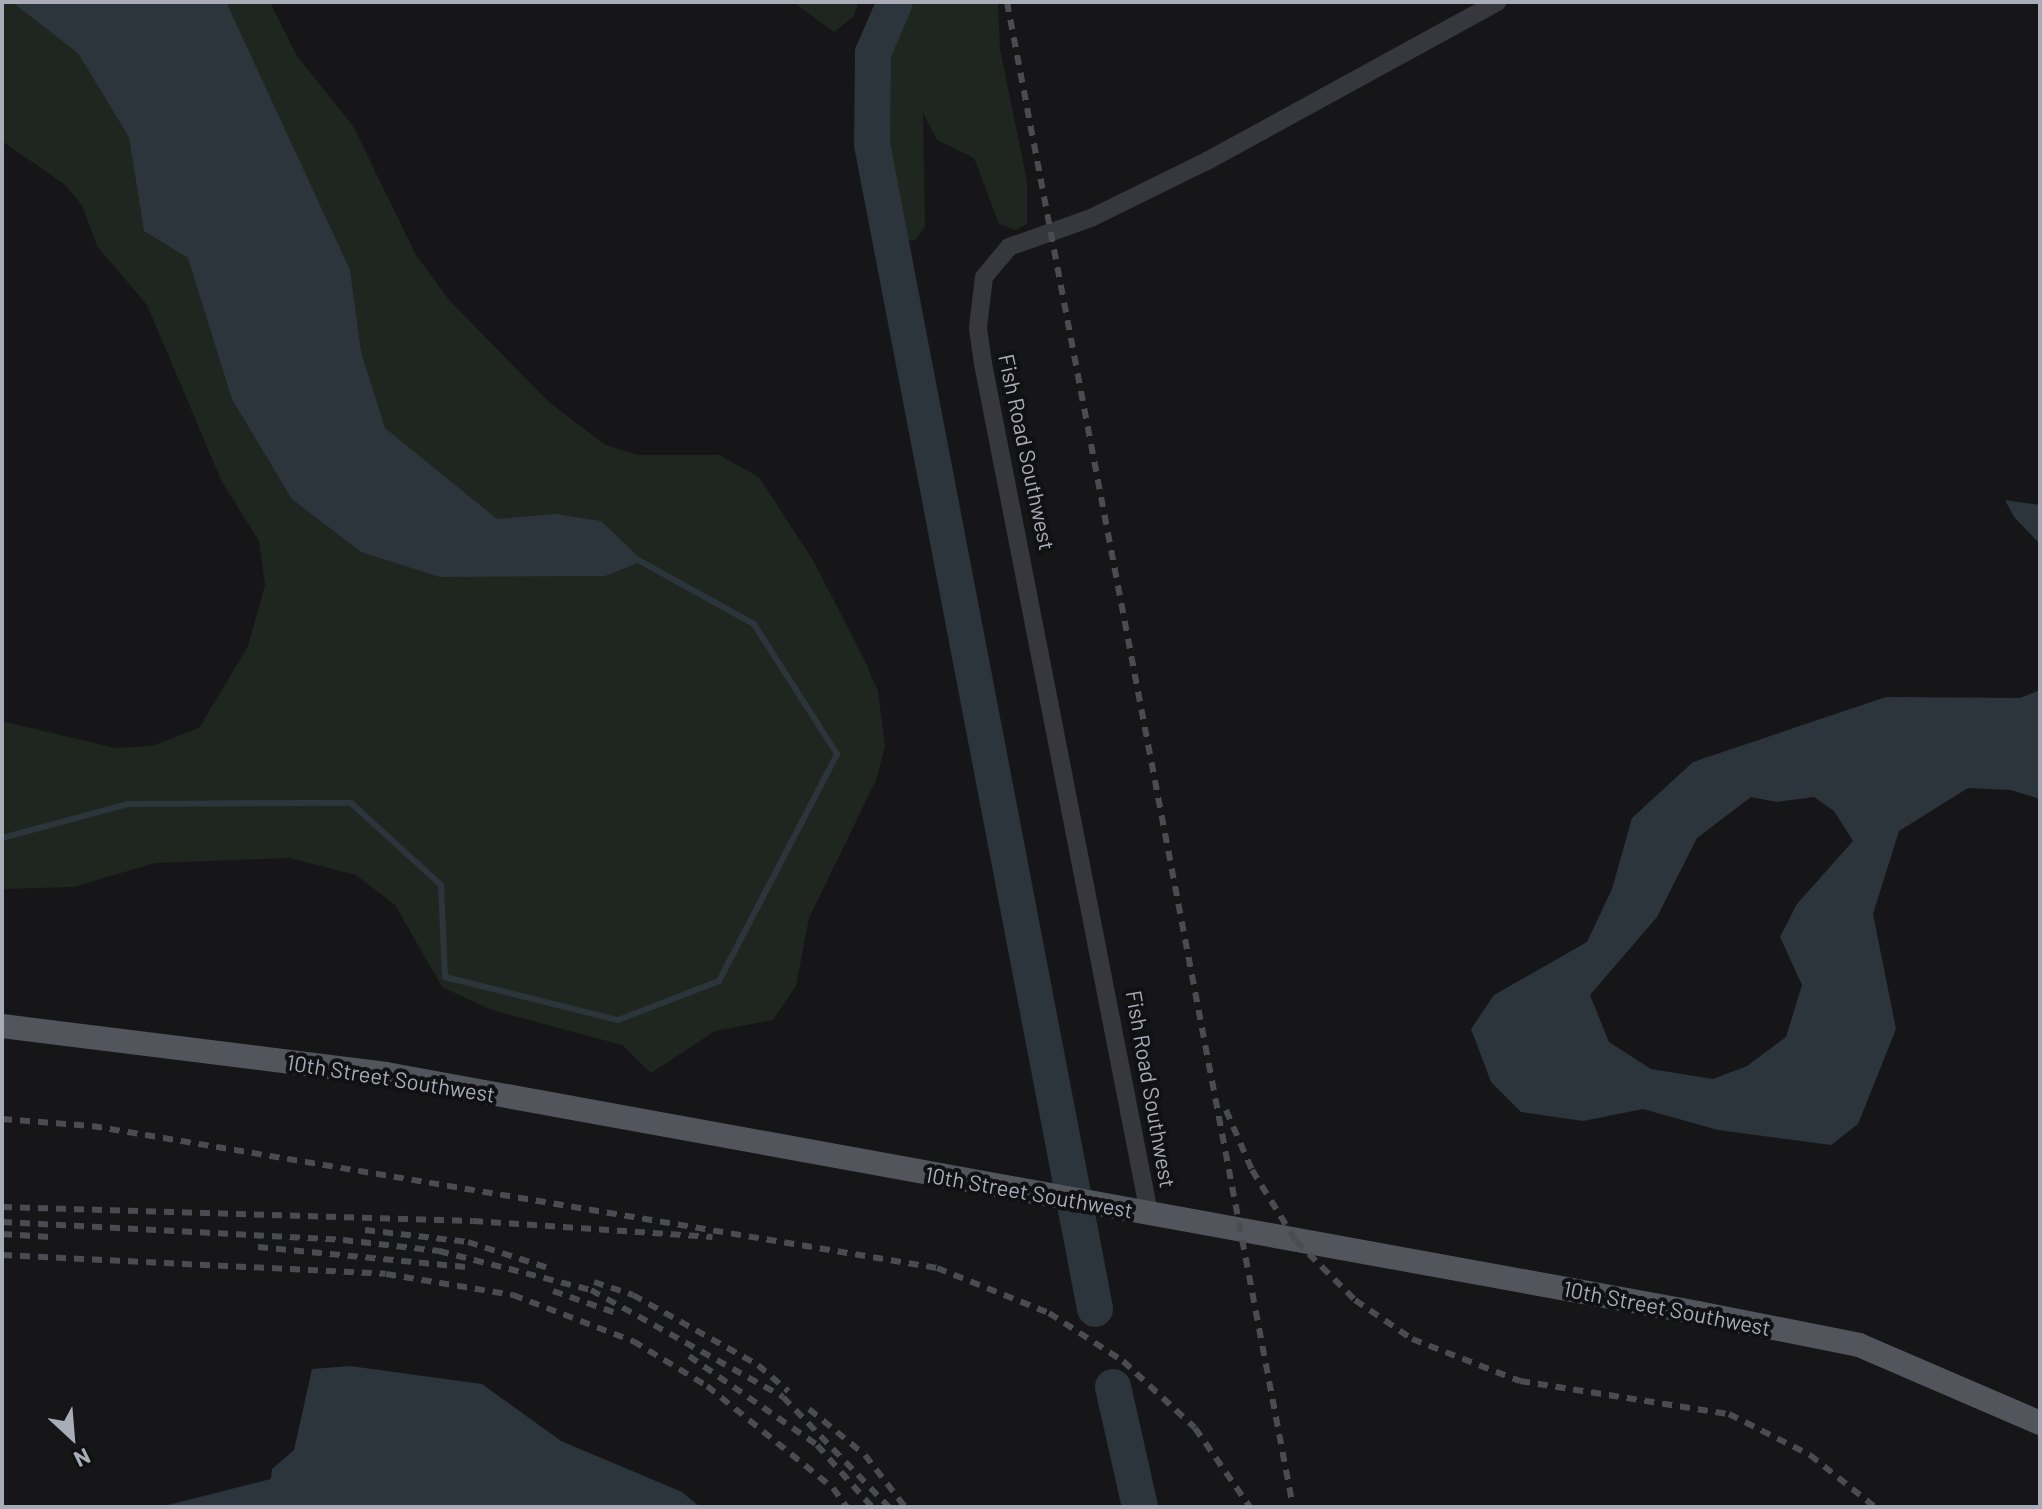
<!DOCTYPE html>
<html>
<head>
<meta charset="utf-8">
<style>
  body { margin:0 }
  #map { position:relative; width:2042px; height:1509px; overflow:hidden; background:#161618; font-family:Barlow,sans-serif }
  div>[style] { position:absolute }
  .green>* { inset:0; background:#1e261f }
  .water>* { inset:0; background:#2c353c }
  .stream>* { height:6px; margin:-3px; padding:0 3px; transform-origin:3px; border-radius:3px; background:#2c353c }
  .river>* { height:36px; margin:-18px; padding:0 18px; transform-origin:18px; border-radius:18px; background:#2c353c }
  .minor>* { height:18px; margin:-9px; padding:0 9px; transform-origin:9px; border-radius:9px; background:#37383d }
  .major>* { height:24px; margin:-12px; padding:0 12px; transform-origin:12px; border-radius:12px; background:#53555c }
  .rail>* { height:6px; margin-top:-3px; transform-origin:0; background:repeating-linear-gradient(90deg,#4a4c52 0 10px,transparent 0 18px) }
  span { translate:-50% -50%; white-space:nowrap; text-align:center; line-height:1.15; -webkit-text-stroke:8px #111113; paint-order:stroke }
  .street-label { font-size:22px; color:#a8adb8 }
  .frame { position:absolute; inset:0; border:4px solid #a8adb8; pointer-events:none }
  .north { position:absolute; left:32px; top:1397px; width:80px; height:80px; -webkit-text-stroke:6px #111113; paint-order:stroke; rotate:154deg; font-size:22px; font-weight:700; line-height:32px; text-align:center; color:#a8adb8 }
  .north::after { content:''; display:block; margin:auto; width:28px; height:36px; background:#a8adb8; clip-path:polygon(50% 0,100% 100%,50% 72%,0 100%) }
</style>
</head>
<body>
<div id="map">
  <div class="green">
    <div style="clip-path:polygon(2px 2px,270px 2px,297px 56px,353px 126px,416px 255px,449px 300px,549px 402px,604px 444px,637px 455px,719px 455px,759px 477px,814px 562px,864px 659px,878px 691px,885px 746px,876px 780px,809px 918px,796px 986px,773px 1020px,715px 1031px,651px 1073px,622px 1045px,492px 1010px,442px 987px,395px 905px,356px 875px,289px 858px,155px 863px,73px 887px,2px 889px,2px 721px,115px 748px,152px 746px,199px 728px,248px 646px,265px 585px,259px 541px,222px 482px,147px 305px,97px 246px,82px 205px,64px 184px,2px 141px)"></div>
    <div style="clip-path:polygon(793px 2px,859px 2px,853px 17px,834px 32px)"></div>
    <div style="clip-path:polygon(883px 2px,998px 2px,1000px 49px,1027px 181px,1027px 224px,1015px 230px,999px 224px,974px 158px,937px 140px,923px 113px,925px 227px,915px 240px,902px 242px,880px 230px,862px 191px,856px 153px,866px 48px)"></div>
  </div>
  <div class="water">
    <div style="clip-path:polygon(12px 2px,226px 2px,350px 270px,361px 352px,385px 428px,497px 519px,555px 514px,601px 521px,643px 561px,605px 576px,440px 577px,361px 552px,292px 499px,232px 399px,188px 258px,144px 231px,129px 137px,78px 53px)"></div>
    <div style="clip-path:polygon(2005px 500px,2040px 505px,2040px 544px,2014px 517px)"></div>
    <div style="clip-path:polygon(evenodd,2040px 690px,2040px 799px,2011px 790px,1968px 788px,1899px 831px,1873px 914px,1896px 1029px,1858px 1124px,1831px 1145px,1718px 1130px,1643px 1109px,1583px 1121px,1521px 1112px,1491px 1082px,1471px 1029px,1494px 995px,1587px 942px,1612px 889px,1632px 818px,1693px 762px,1886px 697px,2020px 698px,2040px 690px,1751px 797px,1777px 802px,1814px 797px,1834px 811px,1853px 841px,1797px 904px,1780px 937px,1802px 985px,1786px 1037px,1747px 1066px,1713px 1079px,1651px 1069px,1609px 1042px,1590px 995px,1657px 917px,1697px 838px,1751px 797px)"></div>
    <div style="clip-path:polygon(350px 1366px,482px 1384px,561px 1441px,682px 1492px,700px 1507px,160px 1507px,271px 1479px,272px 1469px,294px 1450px,312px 1369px)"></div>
  </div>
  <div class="stream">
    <div style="left:2px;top:838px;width:131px;rotate:-15.1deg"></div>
    <div style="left:128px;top:804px;width:223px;rotate:-0.3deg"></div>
    <div style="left:351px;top:803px;width:122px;rotate:42.3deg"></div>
    <div style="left:441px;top:885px;width:92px;rotate:87.5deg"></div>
    <div style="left:445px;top:977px;width:178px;rotate:14deg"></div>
    <div style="left:618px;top:1020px;width:108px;rotate:-21.1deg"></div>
    <div style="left:719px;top:981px;width:256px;rotate:-62.5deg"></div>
    <div style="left:837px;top:754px;width:154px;rotate:-122.6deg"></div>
    <div style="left:754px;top:624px;width:132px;rotate:-151.1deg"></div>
  </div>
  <div class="river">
    <div style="left:895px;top:2px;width:56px;rotate:113.3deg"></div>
    <div style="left:873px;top:53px;width:91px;rotate:90.6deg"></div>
    <div style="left:872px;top:144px;width:1186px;rotate:79.16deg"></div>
    <div style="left:1113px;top:1387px;width:123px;rotate:77.3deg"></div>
  </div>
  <div class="minor">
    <div style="left:1149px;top:1213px;width:865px;rotate:-101.06deg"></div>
    <div style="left:983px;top:364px;width:37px;rotate:-98deg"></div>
    <div style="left:978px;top:327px;width:50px;rotate:-83.2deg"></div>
    <div style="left:984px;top:277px;width:39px;rotate:-50deg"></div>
    <div style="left:1009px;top:247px;width:87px;rotate:-19.5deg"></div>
    <div style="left:1091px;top:218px;width:129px;rotate:-26.2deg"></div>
    <div style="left:1207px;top:161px;width:331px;rotate:-28.7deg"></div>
  </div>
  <div class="major">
    <div style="left:2px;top:1026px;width:387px;rotate:7.1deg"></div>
    <div style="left:386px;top:1074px;width:1334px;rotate:10.32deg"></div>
    <div style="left:1698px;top:1313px;width:164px;rotate:11.2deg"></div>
    <div style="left:1859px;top:1345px;width:197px;rotate:23.3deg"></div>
  </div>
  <div class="rail">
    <div style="left:1007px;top:2px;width:1532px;rotate:79.24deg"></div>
    <div style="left:1226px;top:1110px;width:65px;rotate:66.6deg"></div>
    <div style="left:1252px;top:1170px;width:84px;rotate:58.2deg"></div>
    <div style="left:1296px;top:1241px;width:83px;rotate:45deg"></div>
    <div style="left:1355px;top:1300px;width:69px;rotate:34.4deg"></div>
    <div style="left:1412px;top:1339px;width:116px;rotate:21.3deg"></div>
    <div style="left:1520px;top:1381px;width:212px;rotate:9deg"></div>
    <div style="left:1729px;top:1414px;width:91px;rotate:26.8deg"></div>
    <div style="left:1810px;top:1455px;width:83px;rotate:38.7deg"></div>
    <div style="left:2px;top:1119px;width:90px;rotate:4.4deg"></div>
    <div style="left:92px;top:1126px;width:857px;rotate:9.54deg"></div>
    <div style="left:937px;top:1268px;width:121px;rotate:21.9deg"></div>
    <div style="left:1049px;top:1313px;width:88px;rotate:33deg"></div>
    <div style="left:1123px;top:1361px;width:98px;rotate:42.9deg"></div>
    <div style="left:1195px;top:1428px;width:96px;rotate:55.2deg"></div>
    <div style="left:2px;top:1207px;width:471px;rotate:1.7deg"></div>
    <div style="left:473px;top:1221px;width:240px;rotate:3.8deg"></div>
    <div style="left:2px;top:1222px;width:341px;rotate:3deg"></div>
    <div style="left:343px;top:1240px;width:97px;rotate:6.5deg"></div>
    <div style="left:439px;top:1251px;width:157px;rotate:14.4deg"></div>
    <div style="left:591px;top:1290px;width:220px;rotate:29.1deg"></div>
    <div style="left:783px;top:1397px;width:153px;rotate:46.1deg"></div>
    <div style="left:365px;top:1230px;width:104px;rotate:6.6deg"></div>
    <div style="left:468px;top:1242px;width:84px;rotate:18deg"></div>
    <div style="left:2px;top:1234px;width:48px;rotate:3.6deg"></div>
    <div style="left:258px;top:1247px;width:208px;rotate:5.5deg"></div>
    <div style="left:2px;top:1255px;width:384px;rotate:2.8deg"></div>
    <div style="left:386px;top:1274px;width:129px;rotate:9.4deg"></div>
    <div style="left:513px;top:1295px;width:129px;rotate:21deg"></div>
    <div style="left:633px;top:1341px;width:87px;rotate:31.3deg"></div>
    <div style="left:707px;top:1386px;width:162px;rotate:39deg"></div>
    <div style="left:833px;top:1488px;width:24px;rotate:54deg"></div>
    <div style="left:594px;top:1282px;width:41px;rotate:18.4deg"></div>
    <div style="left:633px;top:1295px;width:143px;rotate:29.2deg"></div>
    <div style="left:758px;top:1365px;width:40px;rotate:41deg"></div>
    <div style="left:553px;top:1291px;width:64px;rotate:19.3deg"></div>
    <div style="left:689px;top:1356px;width:156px;rotate:34.8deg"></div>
    <div style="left:817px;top:1445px;width:83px;rotate:48.4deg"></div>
    <div style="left:809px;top:1409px;width:72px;rotate:39.4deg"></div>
    <div style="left:865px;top:1455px;width:66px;rotate:52.4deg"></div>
  </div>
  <div class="street-label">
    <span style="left:1027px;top:452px;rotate:78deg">Fish Road Southwest</span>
    <span style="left:391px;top:1078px;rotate:9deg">10th Street Southwest</span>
    <span style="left:1151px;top:1089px;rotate:80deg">Fish Road Southwest</span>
    <span style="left:1029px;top:1192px;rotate:10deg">10th Street Southwest</span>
    <span style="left:1667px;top:1308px;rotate:11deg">10th Street Southwest</span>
  </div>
  <div class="frame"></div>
  <div class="north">N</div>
</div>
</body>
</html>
